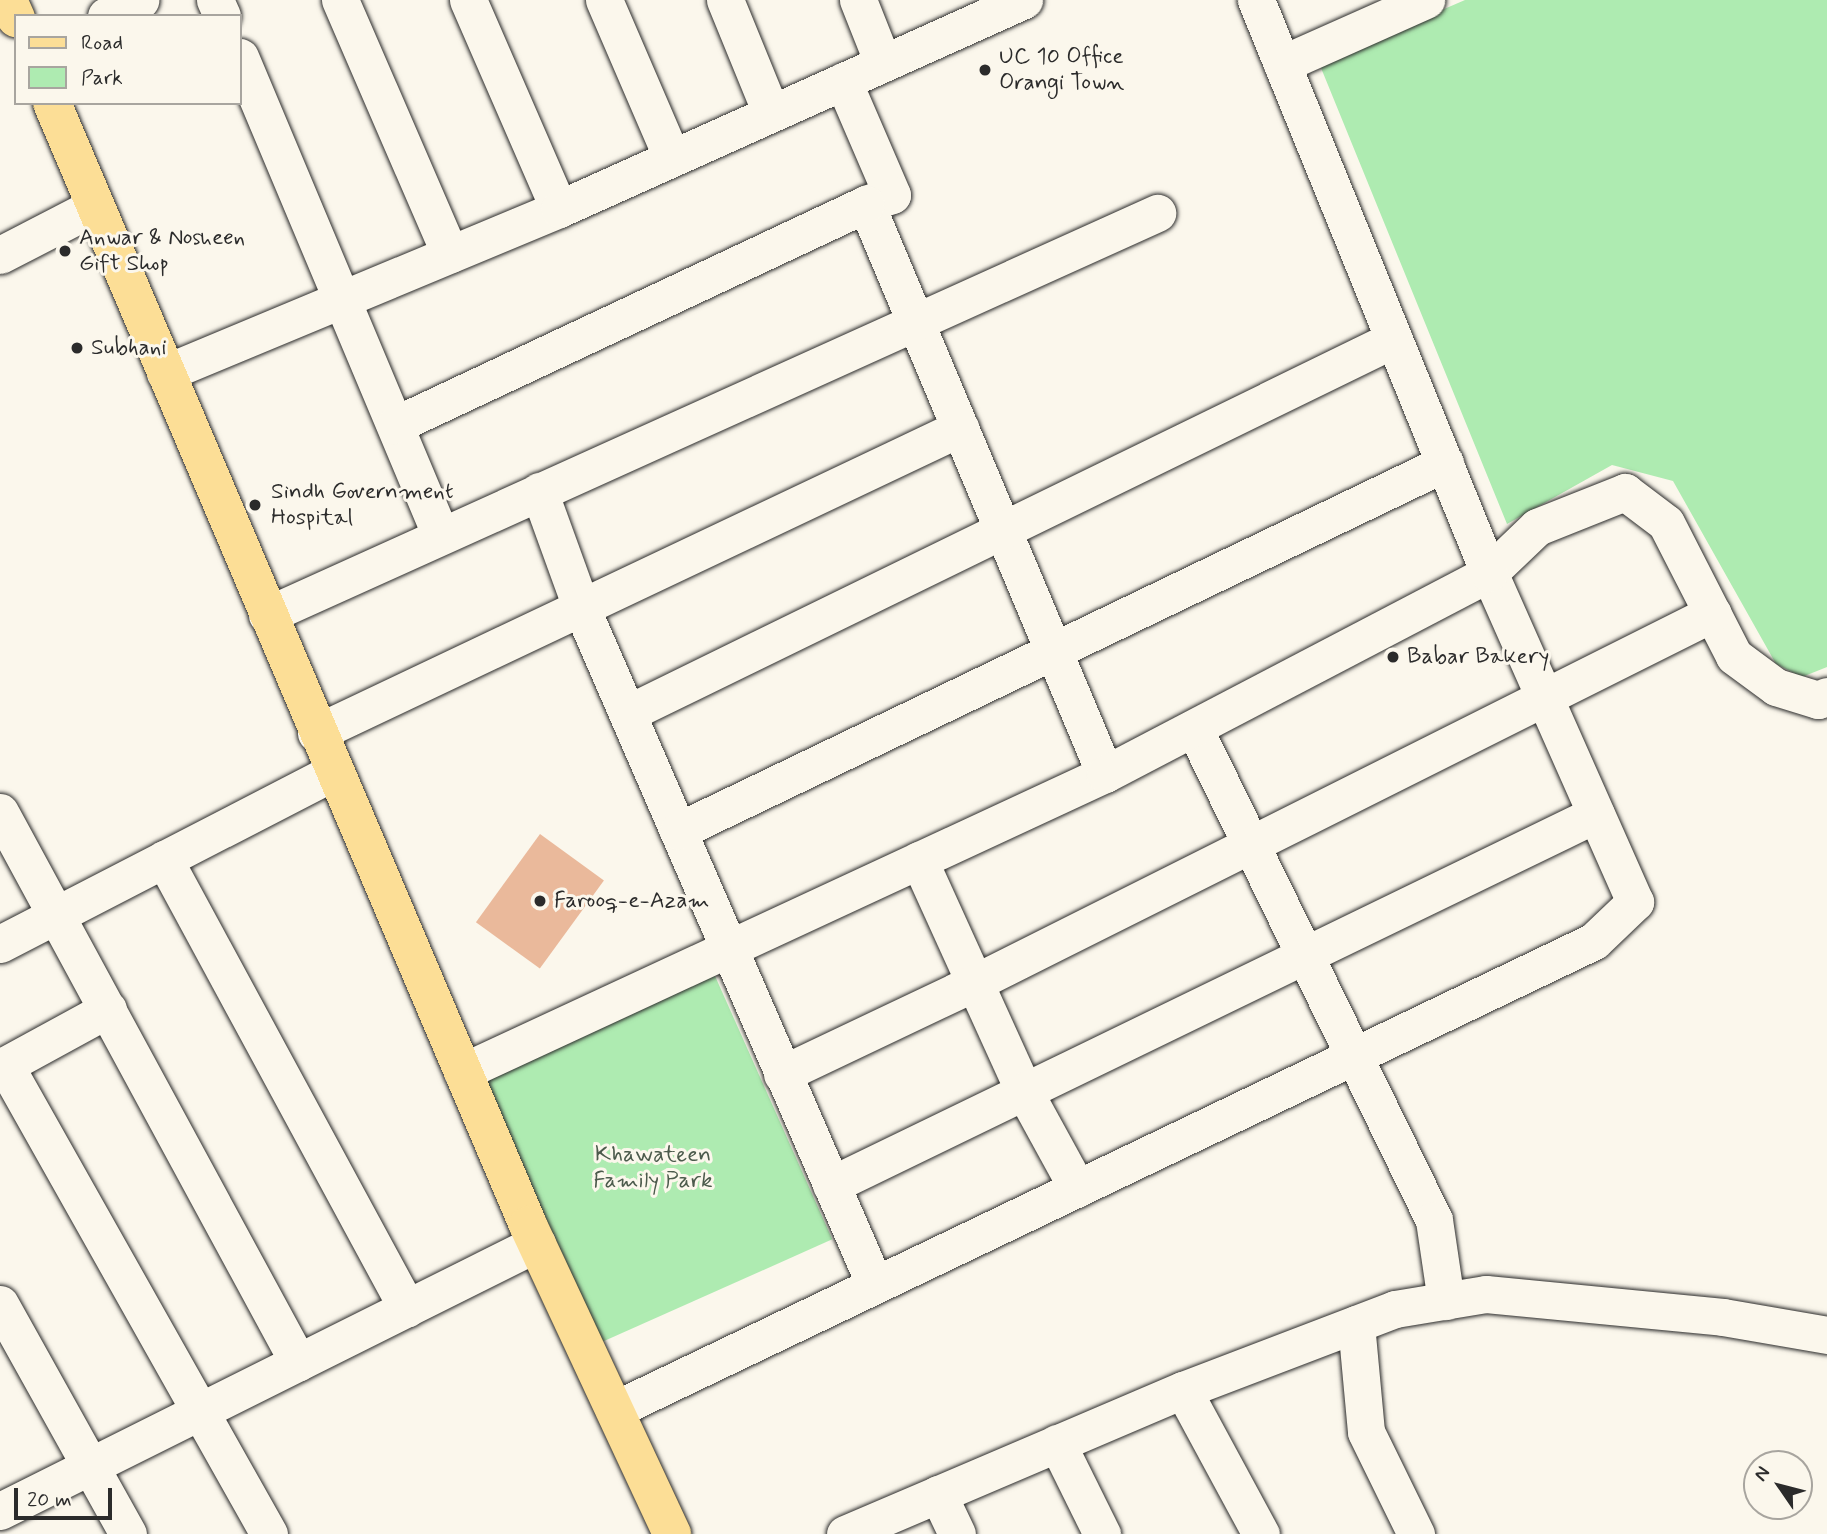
<!DOCTYPE html>
<html>
<head>
<meta charset="utf-8">
<style>
  body { margin:0 }
  #map { position:relative; width:1827px; height:1534px; overflow:hidden; background:#fbf7ec; font-family:Mynerve,sans-serif }
  div>[style] { position:absolute }
  .green>* { inset:0; background:#aeebb1; transform-origin:0 0 }
  .building>* { inset:0; background:#eab99b; transform-origin:0 0 }
  .roads { filter:drop-shadow(0 0 2px #2b2b2b) drop-shadow(0 0 2px #2b2b2b) }
  .minor>* { height:37px; margin:-18.5px; padding:0 18.5px; transform-origin:18.5px; border-radius:18.5px; background:#fbf7ec }
  .major>* { height:38px; margin:-19px; padding:0 19px; transform-origin:19px; border-radius:19px; background:#fcde96 }
  .dots>* { width:19px; height:19px; translate:-50% -50%; box-sizing:border-box; border:4px solid #fbf7ec; border-radius:50% }
  span { translate:-50% -50%; white-space:nowrap; text-align:center; line-height:1.15; -webkit-text-stroke:6px #fbf7ec; paint-order:stroke }
  .poi-label { font-size:23px; color:#2b2b2b }
  .left { translate:0 -50%; text-align:left }
  .park-label { font-size:23px; color:#4c5b4c }
  .legend { position:absolute; left:14px; top:14px; width:228px; height:91px; box-sizing:border-box; background:#fbf7ec; border:2px solid #a8a59f; margin:0; padding:9px 12px; list-style:none; font-size:21px; color:#2b2b2b }
  .legend li { display:flex; align-items:center; gap:14px; height:35px }
  .legend b { width:35px; border:2px solid #a8a59f }
  .north { position:absolute; left:1743px; top:1450px; width:70px; height:70px; box-sizing:border-box; background:#fbf7ec; border:2px solid #a8a59f; border-radius:50%; rotate:305deg; font-size:19px; font-weight:700; line-height:28px; text-align:center; color:#2b2b2b }
  .north::after { content:''; display:block; margin:auto; width:24px; height:32px; background:#2b2b2b; clip-path:polygon(50% 0,100% 100%,50% 72%,0 100%) }
  .scale { position:absolute; left:14px; top:1488px; width:98px; height:32px; box-sizing:border-box; border:4px solid #2b2b2b; border-top:0; padding-left:9px; font-size:21px; line-height:24px; white-space:nowrap; color:#2b2b2b; -webkit-text-stroke:5px #fbf7ec; paint-order:stroke }
</style>
</head>
<body>
<div id="map">
  <div class="green">
    <div style="clip-path:polygon(1465px 0,1827px 0,1827px 667px,1802px 677px,1776px 664px,1673px 481px,1612px 465px,1507px 524px,1319px 63px)"></div>
    <div style="left:707px;top:958px;width:308px;height:270px;rotate:66deg"></div>
  </div>
  <div class="building">
    <div style="left:540px;top:834px;width:79px;height:109px;rotate:36deg"></div>
  </div>
  <div class="roads">
    <div class="minor">
      <div style="left:215px;top:0;width:17px;rotate:66deg"></div>
      <div style="left:340px;top:0;width:277px;rotate:66.6deg"></div>
      <div style="left:468px;top:0;width:228px;rotate:66.5deg"></div>
      <div style="left:604px;top:0;width:172px;rotate:66.7deg"></div>
      <div style="left:725px;top:0;width:122px;rotate:67.8deg"></div>
      <div style="left:858px;top:0;width:68px;rotate:68.4deg"></div>
      <div style="left:106px;top:16px;width:38px;rotate:-25deg"></div>
      <div style="left:240px;top:57px;width:519px;rotate:67.24deg"></div>
      <div style="left:1282px;top:64px;width:158px;rotate:-24deg"></div>
      <div style="left:843px;top:81px;width:124px;rotate:66.7deg"></div>
      <div style="left:892px;top:195px;width:28px;rotate:161deg"></div>
      <div style="left:866px;top:204px;width:618px;rotate:67.25deg"></div>
      <div style="left:0;top:255px;width:107px;rotate:-27.3deg"></div>
      <div style="left:165px;top:373px;width:427px;rotate:-22.6deg"></div>
      <div style="left:559px;top:209px;width:510px;rotate:-24.2deg"></div>
      <div style="left:395px;top:425px;width:520px;rotate:-25.14deg"></div>
      <div style="left:539px;top:491px;width:123px;rotate:70.1deg"></div>
      <div style="left:581px;top:607px;width:739px;rotate:66.56deg"></div>
      <div style="left:267px;top:615px;width:977px;rotate:-24.31deg"></div>
      <div style="left:630px;top:712px;width:850px;rotate:-26.02deg"></div>
      <div style="left:1194px;top:728px;width:547px;rotate:64deg"></div>
      <div style="left:1434px;top:1220px;width:82px;rotate:81.6deg"></div>
      <div style="left:316px;top:733px;width:713px;rotate:-25.34deg"></div>
      <div style="left:0;top:812px;width:626px;rotate:61.55deg"></div>
      <div style="left:678px;top:831px;width:851px;rotate:-25.63deg"></div>
      <div style="left:164px;top:859px;width:511px;rotate:61.58deg"></div>
      <div style="left:919px;top:860px;width:254px;rotate:65.6deg"></div>
      <div style="left:1024px;top:1091px;width:111px;rotate:61.3deg"></div>
      <div style="left:0;top:944px;width:375px;rotate:-27.3deg"></div>
      <div style="left:5px;top:1065px;width:538px;rotate:60.62deg"></div>
      <div style="left:0;top:1068px;width:123px;rotate:-28.6deg"></div>
      <div style="left:462px;top:1072px;width:709px;rotate:-24.87deg"></div>
      <div style="left:1105px;top:774px;width:433px;rotate:-27.6deg"></div>
      <div style="left:1489px;top:573px;width:66px;rotate:-43.8deg"></div>
      <div style="left:1537px;top:527px;width:95px;rotate:-21.7deg"></div>
      <div style="left:1625px;top:492px;width:51px;rotate:37.1deg"></div>
      <div style="left:1666px;top:523px;width:149px;rotate:62.9deg"></div>
      <div style="left:1734px;top:656px;width:52px;rotate:36.4deg"></div>
      <div style="left:1776px;top:687px;width:44px;rotate:17.2deg"></div>
      <div style="left:1818px;top:700px;width:10px;rotate:-24deg"></div>
      <div style="left:782px;top:1074px;width:212px;rotate:-25.4deg"></div>
      <div style="left:974px;top:983px;width:826px;rotate:-26.6deg"></div>
      <div style="left:831px;top:1185px;width:850px;rotate:-25.87deg"></div>
      <div style="left:0;top:1304px;width:263px;rotate:60.9deg"></div>
      <div style="left:1356px;top:1324px;width:108px;rotate:84.7deg"></div>
      <div style="left:1366px;top:1432px;width:114px;rotate:63.9deg"></div>
      <div style="left:1183px;top:1390px;width:164px;rotate:61.6deg"></div>
      <div style="left:614px;top:1410px;width:1086px;rotate:-25.57deg"></div>
      <div style="left:1594px;top:941px;width:57px;rotate:-43.6deg"></div>
      <div style="left:1635px;top:902px;width:360px;rotate:-113.9deg"></div>
      <div style="left:1489px;top:573px;width:619px;rotate:-112.13deg"></div>
      <div style="left:1057px;top:1443px;width:102px;rotate:63.7deg"></div>
      <div style="left:938px;top:1494px;width:44px;rotate:64.6deg"></div>
      <div style="left:0;top:1511px;width:600px;rotate:-26.52deg"></div>
      <div style="left:845px;top:1534px;width:367px;rotate:-23.1deg"></div>
      <div style="left:1183px;top:1390px;width:227px;rotate:-20.9deg"></div>
      <div style="left:1395px;top:1309px;width:92px;rotate:-9.4deg"></div>
      <div style="left:1486px;top:1294px;width:238px;rotate:5.5deg"></div>
      <div style="left:1723px;top:1317px;width:106px;rotate:9.8deg"></div>
    </div>
    <div class="major">
      <div style="left:8px;top:0;width:20px;rotate:66deg"></div>
      <div style="left:52px;top:103px;width:1219px;rotate:67.01deg"></div>
      <div style="left:528px;top:1225px;width:341px;rotate:65deg"></div>
    </div>
  </div>
  <div class="dots">
    <div style="left:985px;top:70px;background:#2b2b2b"></div>
    <div style="left:65px;top:251px;background:#2b2b2b"></div>
    <div style="left:77px;top:348px;background:#2b2b2b"></div>
    <div style="left:255px;top:505px;background:#2b2b2b"></div>
    <div style="left:1393px;top:657px;background:#2b2b2b"></div>
    <div style="left:540px;top:901px;background:#2b2b2b"></div>
  </div>
  <div class="poi-label">
    <span class="left" style="left:999px;top:70px">UC 10 Office<br>Orangi Town</span>
    <span class="left" style="left:79px;top:251px">Anwar &amp; Nosheen<br>Gift Shop</span>
    <span class="left" style="left:91px;top:348px">Subhani</span>
    <span class="left" style="left:271px;top:505px">Sindh Government<br>Hospital</span>
    <span class="left" style="left:1407px;top:657px">Babar Bakery</span>
    <span class="left" style="left:554px;top:901px">Farooq-e-Azam</span>
  </div>
  <div class="park-label">
    <span style="left:653px;top:1168px">Khawateen<br>Family Park</span>
  </div>
  <ul class="legend">
  <li><b style="height:9px;background:#fcde96"></b>Road</li>
  <li><b style="height:19px;background:#aeebb1"></b>Park</li>
  </ul>
  <div class="north">N</div>
  <div class="scale">20 m</div>
</div>
</body>
</html>
